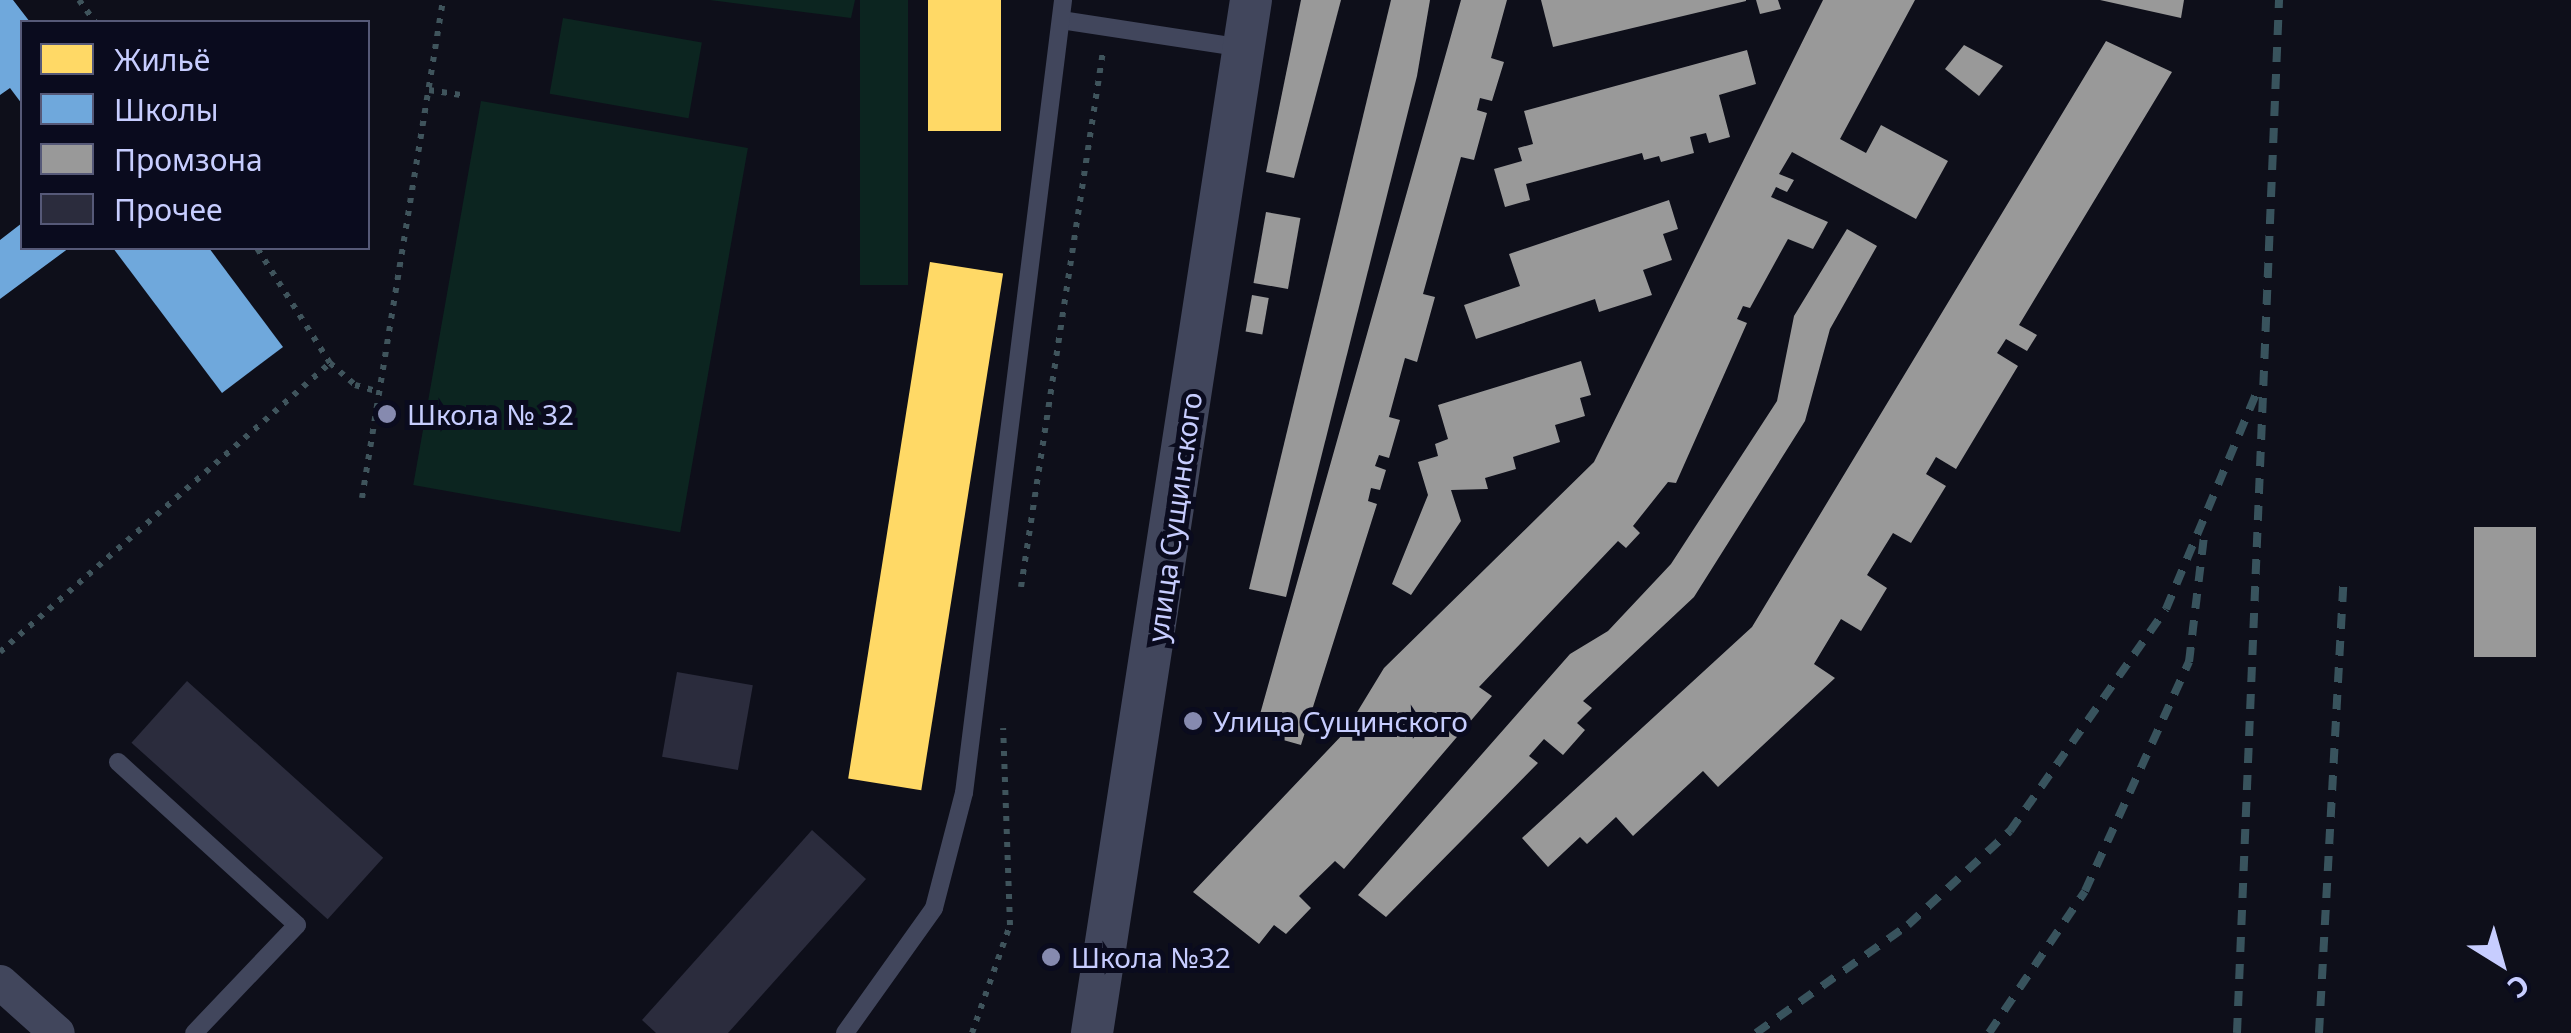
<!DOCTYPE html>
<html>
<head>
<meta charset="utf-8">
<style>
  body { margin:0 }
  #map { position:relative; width:2571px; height:1033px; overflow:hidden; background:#0e0f1a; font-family:"Noto Sans",sans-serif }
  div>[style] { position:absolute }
  .green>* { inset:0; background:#0c2520; transform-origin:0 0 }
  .homes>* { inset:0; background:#ffd966; transform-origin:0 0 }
  .schools>* { inset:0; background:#6fa8dc }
  .industry>* { inset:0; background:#999; transform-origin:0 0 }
  .building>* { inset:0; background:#2b2c3d; transform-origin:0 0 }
  .path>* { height:6px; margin-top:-3px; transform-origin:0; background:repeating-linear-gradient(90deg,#3f545c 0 5px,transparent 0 13px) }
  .service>* { height:18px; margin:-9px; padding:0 9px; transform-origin:9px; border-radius:9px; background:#41465c }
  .minor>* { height:35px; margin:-17.5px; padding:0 17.5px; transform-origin:17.5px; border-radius:17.5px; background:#41465c }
  .tertiary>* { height:42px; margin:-21px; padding:0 21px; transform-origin:21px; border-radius:21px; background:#41465c }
  .rail>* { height:8px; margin-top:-4px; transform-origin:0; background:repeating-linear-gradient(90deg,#38535d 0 15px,transparent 0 27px) }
  .dots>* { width:28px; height:28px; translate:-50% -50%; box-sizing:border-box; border:5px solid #0a0b1e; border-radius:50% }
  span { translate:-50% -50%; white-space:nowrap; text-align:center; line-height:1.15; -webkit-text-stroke:10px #0a0b1e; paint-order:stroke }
  .poi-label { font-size:28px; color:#c7cdff }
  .left { translate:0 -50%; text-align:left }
  .street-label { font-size:28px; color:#c7cdff }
  .legend { position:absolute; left:20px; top:20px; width:350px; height:230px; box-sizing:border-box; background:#0a0b1e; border:2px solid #565978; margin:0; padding:12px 18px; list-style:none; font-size:30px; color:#c7cdff }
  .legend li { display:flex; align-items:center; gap:20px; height:50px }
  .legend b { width:50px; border:2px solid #565978 }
  .north { position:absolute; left:2451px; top:913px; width:100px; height:100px; -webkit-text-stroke:8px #0a0b1e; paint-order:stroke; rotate:143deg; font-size:28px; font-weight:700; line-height:40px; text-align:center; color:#c7cdff }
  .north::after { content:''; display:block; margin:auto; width:35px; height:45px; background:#c7cdff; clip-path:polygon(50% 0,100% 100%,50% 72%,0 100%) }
</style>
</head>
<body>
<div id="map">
  <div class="green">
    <div style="clip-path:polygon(710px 0,855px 0,851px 18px)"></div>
    <div style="left:860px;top:0;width:48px;height:285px"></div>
    <div style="left:563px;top:18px;width:141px;height:77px;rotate:10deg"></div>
    <div style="left:481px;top:101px;width:271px;height:390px;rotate:10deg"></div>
  </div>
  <div class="homes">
    <div style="left:928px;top:0;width:73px;height:131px"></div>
    <div style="left:930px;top:262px;width:74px;height:523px;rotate:9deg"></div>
  </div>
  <div class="schools">
    <div style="clip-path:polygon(0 0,13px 0,30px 22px,22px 22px,22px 104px,10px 88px,0 95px)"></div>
    <div style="clip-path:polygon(22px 223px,22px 248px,69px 248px,0 299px,0 240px)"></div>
    <div style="clip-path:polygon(113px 248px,209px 248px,283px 347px,222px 393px)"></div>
  </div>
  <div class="industry">
    <div style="clip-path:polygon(1301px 0,1341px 0,1294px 178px,1266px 172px)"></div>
    <div style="clip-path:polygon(1391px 0,1430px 0,1417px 76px,1286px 597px,1249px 589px)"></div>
    <div style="clip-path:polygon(1461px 0,1507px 0,1491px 58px,1504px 62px,1492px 101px,1480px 98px,1477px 110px,1487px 113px,1474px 160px,1461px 157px,1423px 294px,1435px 297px,1417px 362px,1405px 358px,1389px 417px,1400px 420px,1389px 458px,1379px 455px,1375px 466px,1386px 470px,1380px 490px,1371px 488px,1368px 501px,1377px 504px,1301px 745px,1255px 732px)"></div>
    <div style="clip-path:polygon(1541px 0,1746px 0,1746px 1px,1553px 47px)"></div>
    <div style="clip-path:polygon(1756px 0,1778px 0,1781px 9px,1760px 14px)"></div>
    <div style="clip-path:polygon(1823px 0,1915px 0,1840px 139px,1866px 153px,1881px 125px,1948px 161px,1916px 219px,1792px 152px,1779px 174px,1794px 180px,1787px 192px,1776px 187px,1771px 197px,1828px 222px,1813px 249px,1788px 239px,1750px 308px,1743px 306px,1737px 319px,1747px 323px,1676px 483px,1668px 482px,1633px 526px,1640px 533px,1626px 548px,1618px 541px,1479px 687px,1492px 696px,1344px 869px,1335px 861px,1299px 896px,1311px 908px,1286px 934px,1274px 925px,1259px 944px,1193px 892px,1345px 732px,1384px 668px,1594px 462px)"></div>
    <div style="clip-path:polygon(2100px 0,2184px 0,2181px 18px)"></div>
    <div style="clip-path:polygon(2106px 41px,2172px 72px,2019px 325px,2037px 335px,2027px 351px,2006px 339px,1997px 353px,2018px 366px,1956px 469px,1936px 457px,1926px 474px,1946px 486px,1911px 543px,1893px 533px,1867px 575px,1887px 588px,1861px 631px,1841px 619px,1814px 664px,1835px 678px,1718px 787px,1703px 771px,1633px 836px,1616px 817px,1587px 844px,1580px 837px,1548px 867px,1522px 838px,1752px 627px)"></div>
    <div style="clip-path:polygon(1964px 45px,2003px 66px,1979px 96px,1945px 69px)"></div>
    <div style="clip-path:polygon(1747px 50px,1756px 84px,1719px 95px,1730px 137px,1709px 143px,1706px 133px,1690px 137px,1694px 153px,1661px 162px,1659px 156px,1644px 160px,1642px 153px,1526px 184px,1530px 200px,1505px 207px,1494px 169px,1522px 161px,1518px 148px,1533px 144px,1524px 111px)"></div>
    <div style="clip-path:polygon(1669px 200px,1678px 229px,1663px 234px,1672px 260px,1643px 270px,1652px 295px,1599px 312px,1595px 299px,1476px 339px,1464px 305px,1520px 286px,1509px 254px)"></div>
    <div style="left:1266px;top:212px;width:35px;height:72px;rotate:10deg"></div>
    <div style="clip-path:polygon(1847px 229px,1877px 246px,1830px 329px,1805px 421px,1694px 597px,1583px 701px,1592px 708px,1577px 723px,1585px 730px,1563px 755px,1544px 739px,1529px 756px,1538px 763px,1386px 917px,1358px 895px,1570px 654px,1608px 631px,1671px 564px,1777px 401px,1794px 316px)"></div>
    <div style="left:1252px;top:295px;width:17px;height:37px;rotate:10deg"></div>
    <div style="clip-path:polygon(1581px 361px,1591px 395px,1580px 398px,1585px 416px,1555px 425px,1560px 442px,1513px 457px,1516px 469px,1485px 478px,1488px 489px,1451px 490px,1461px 521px,1411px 595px,1392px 584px,1428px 495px,1418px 462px,1438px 456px,1435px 444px,1448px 439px,1438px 405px)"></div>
    <div style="left:2474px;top:527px;width:62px;height:130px"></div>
  </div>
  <div class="building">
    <div style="left:677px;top:672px;width:77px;height:86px;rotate:10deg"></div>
    <div style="left:187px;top:681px;width:264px;height:83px;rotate:42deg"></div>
    <div style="clip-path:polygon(812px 830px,866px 879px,728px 1033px,656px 1033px,642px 1020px)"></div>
  </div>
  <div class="path">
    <div style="left:79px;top:0;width:27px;rotate:54deg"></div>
    <div style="left:429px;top:90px;width:32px;rotate:9deg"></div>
    <div style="left:330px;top:363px;width:33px;rotate:41deg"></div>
    <div style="left:355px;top:385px;width:25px;rotate:16deg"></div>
    <div style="left:362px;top:498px;width:505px;rotate:-80.76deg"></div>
    <div style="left:1021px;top:587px;width:542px;rotate:-81.3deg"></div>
    <div style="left:0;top:652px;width:439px;rotate:-41.2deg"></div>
    <div style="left:330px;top:363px;width:136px;rotate:-122.4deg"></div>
    <div style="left:972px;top:1033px;width:114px;rotate:-70.6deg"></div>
    <div style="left:1010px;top:925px;width:197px;rotate:-92deg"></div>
  </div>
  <div class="service">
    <div style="left:1061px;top:20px;width:184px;rotate:8.7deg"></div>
    <div style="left:118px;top:762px;width:242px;rotate:42.3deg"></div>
    <div style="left:297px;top:925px;width:149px;rotate:133.6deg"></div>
    <div style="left:845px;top:1033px;width:153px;rotate:-54.5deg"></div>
    <div style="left:934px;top:908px;width:119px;rotate:-75.4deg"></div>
    <div style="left:964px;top:793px;width:799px;rotate:-82.88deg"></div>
  </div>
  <div class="minor">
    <div style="left:0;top:982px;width:76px;rotate:41.8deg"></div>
  </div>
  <div class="tertiary">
    <div style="left:1092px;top:1033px;width:1045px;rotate:-81.25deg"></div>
  </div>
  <div class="rail">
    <div style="left:1756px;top:1033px;width:186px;rotate:-35.4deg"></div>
    <div style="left:1908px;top:925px;width:139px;rotate:-42.7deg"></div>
    <div style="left:2010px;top:831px;width:271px;rotate:-54.9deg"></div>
    <div style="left:2166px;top:609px;width:238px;rotate:-67.3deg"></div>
    <div style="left:1989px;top:1033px;width:171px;rotate:-55.9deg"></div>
    <div style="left:2085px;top:891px;width:252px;rotate:-65.6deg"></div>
    <div style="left:2189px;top:662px;width:126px;rotate:-83.2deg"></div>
    <div style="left:2237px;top:1033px;width:1034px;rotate:-87.67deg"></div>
    <div style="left:2319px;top:1033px;width:458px;rotate:-86.9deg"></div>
  </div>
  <div class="dots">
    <div style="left:387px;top:414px;background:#868aaf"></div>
    <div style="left:1193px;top:721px;background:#868aaf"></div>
    <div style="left:1051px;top:957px;background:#868aaf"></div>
  </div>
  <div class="poi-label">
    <span class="left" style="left:407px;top:414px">Школа № 32</span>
    <span class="left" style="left:1213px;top:721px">Улица Сущинского</span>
    <span class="left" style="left:1071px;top:957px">Школа №32</span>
  </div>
  <div class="street-label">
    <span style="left:1174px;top:517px;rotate:-82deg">улица Сущинского</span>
  </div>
  <ul class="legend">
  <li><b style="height:28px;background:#ffd966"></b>Жильё</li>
  <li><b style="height:28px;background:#6fa8dc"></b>Школы</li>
  <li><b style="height:28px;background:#999"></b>Промзона</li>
  <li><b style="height:28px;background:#2b2c3d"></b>Прочее</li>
  </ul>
  <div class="north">С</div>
</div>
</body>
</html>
